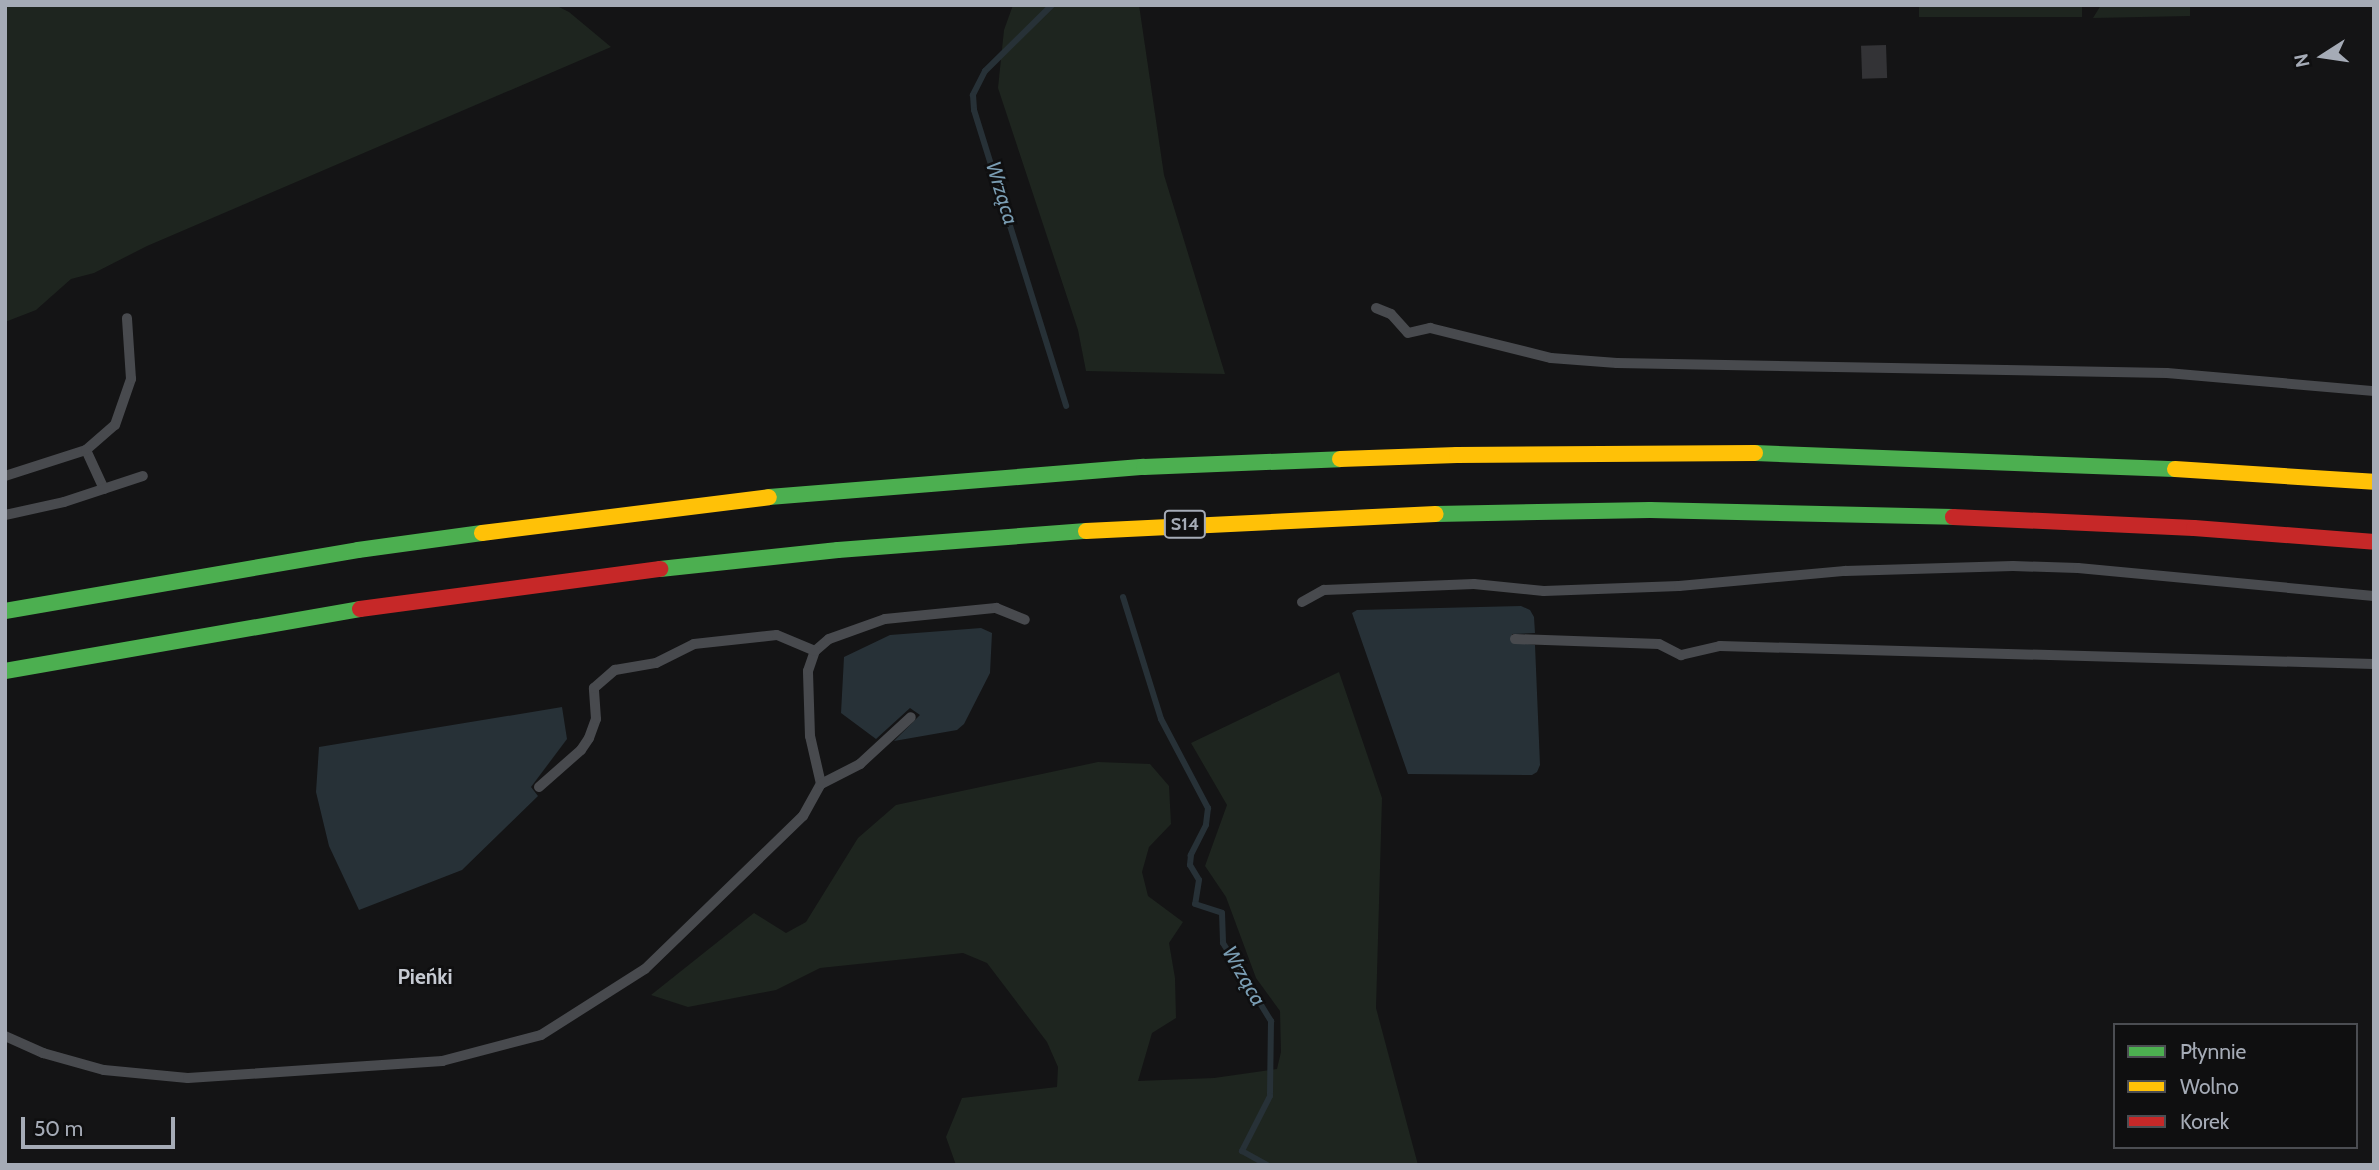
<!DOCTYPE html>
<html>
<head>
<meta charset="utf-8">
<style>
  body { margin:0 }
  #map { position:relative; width:2379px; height:1170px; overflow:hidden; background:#141415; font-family:Cabin,sans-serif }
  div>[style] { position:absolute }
  .green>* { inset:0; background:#1e251f; transform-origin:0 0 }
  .water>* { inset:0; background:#273137 }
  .stream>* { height:6px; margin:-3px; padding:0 3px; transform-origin:3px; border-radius:3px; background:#273137 }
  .building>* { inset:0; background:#333336; transform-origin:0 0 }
  .lane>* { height:10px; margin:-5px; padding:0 5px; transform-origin:5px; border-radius:5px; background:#484a4e }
  .fast>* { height:16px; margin:-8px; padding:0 8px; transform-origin:8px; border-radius:8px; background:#4caf50 }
  .slow>* { height:16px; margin:-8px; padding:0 8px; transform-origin:8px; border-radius:8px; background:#ffc107 }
  .jam>* { height:16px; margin:-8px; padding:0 8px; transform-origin:8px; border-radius:8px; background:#c62828 }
  span { translate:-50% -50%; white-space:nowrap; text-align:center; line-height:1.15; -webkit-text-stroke:5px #0f0f10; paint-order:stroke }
  .shield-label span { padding:2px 5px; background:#0f0f10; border:2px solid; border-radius:5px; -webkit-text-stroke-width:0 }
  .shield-label { font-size:18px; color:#a5abb6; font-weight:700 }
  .water-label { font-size:21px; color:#7a9db3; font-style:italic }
  .neighbourhood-label { font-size:21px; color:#c6cad2; font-weight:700 }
  .frame { position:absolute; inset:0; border:7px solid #a5abb6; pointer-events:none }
  .legend { position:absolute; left:2113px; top:1023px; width:245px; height:126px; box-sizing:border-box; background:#0f0f10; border:2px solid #4b4d52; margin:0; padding:9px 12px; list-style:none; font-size:21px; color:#a5abb6 }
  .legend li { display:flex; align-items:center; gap:14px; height:35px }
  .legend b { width:35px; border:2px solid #4b4d52 }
  .north { position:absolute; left:2288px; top:21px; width:70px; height:70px; -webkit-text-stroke:5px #0f0f10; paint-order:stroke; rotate:258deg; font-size:19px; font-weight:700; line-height:28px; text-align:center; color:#a5abb6 }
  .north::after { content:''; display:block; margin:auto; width:24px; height:32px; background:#a5abb6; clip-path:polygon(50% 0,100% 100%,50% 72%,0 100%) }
  .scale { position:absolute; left:21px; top:1117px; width:154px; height:32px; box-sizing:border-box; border:4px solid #a5abb6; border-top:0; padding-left:9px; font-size:21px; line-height:24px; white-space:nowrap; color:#a5abb6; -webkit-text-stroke:5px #0f0f10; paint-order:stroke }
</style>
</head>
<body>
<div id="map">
  <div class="green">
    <div style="clip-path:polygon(5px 5px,555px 5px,569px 12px,611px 47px,147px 246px,94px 273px,71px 279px,36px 310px,5px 322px)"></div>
    <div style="clip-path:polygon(1013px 5px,1139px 5px,1164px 175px,1225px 374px,1086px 371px,1078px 330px,998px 88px,1004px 30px)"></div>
    <div style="left:1919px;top:5px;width:163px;height:12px"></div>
    <div style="clip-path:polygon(2101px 5px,2190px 5px,2190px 16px,2093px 18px)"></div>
    <div style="clip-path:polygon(1339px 672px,1382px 798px,1376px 1008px,1418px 1165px,956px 1165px,946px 1137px,962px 1098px,1057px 1087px,1058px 1067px,1047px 1042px,987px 963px,963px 953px,820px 968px,776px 990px,688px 1007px,651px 995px,754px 913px,786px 933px,806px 922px,858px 838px,896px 805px,1098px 762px,1150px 764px,1169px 786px,1171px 824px,1149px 847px,1142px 872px,1148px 896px,1183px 922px,1169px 943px,1175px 978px,1176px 1018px,1152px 1033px,1138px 1081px,1214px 1078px,1277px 1069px,1281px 1052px,1280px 1011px,1256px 978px,1226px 897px,1205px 866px,1227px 805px,1191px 743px)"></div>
  </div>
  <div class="water">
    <div style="clip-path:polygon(1521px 606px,1530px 610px,1534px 617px,1535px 633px,1512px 634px,1512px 642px,1535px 645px,1540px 765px,1537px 772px,1532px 775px,1408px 774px,1352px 613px,1357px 610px)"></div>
    <div style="clip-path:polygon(981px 628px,992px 633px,990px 673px,964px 724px,957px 730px,894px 741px,920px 715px,910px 708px,876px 739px,841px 713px,844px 657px,890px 635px)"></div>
    <div style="clip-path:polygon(562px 707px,567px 739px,531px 787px,538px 796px,462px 870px,359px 910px,329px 846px,316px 792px,319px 747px)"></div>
  </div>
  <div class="stream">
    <div style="left:1052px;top:5px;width:94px;rotate:135.4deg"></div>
    <div style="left:985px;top:71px;width:27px;rotate:117deg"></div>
    <div style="left:973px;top:95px;width:15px;rotate:86deg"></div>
    <div style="left:974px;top:110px;width:310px;rotate:72.7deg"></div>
    <div style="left:1123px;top:597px;width:128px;rotate:72.7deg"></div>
    <div style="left:1161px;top:719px;width:101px;rotate:62.2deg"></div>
    <div style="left:1208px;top:808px;width:17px;rotate:97deg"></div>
    <div style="left:1206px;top:825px;width:34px;rotate:117deg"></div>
    <div style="left:1191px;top:855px;width:10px;rotate:96deg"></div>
    <div style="left:1190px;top:865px;width:17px;rotate:59deg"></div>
    <div style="left:1199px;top:880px;width:24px;rotate:99deg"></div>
    <div style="left:1195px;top:904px;width:28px;rotate:18deg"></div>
    <div style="left:1222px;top:913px;width:30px;rotate:88deg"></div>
    <div style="left:1223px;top:943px;width:92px;rotate:58.4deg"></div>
    <div style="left:1271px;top:1021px;width:75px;rotate:90.8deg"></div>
    <div style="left:1270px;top:1096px;width:62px;rotate:117deg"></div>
    <div style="left:1242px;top:1151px;width:29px;rotate:29deg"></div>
  </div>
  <div class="building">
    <div style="left:1886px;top:45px;width:33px;height:25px;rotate:88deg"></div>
  </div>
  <div class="lane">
    <div style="left:1376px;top:308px;width:16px;rotate:22deg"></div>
    <div style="left:1391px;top:314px;width:25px;rotate:48deg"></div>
    <div style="left:1408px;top:333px;width:23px;rotate:-13deg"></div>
    <div style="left:1430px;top:328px;width:125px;rotate:13.9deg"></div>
    <div style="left:1551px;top:358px;width:66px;rotate:4.3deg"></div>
    <div style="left:1617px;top:363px;width:550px;rotate:1.04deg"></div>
    <div style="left:2167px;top:373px;width:208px;rotate:5deg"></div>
    <div style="left:86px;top:450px;width:43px;rotate:65.2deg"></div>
    <div style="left:5px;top:476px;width:85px;rotate:-17.8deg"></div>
    <div style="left:86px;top:450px;width:38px;rotate:-41deg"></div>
    <div style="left:115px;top:425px;width:49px;rotate:-70.8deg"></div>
    <div style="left:131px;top:379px;width:61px;rotate:-93.8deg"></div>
    <div style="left:5px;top:515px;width:60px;rotate:-12.4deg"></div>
    <div style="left:64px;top:502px;width:83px;rotate:-18.2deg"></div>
    <div style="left:1302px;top:602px;width:25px;rotate:-29deg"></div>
    <div style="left:1324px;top:590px;width:150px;rotate:-2.3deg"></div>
    <div style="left:1474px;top:584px;width:70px;rotate:5.7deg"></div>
    <div style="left:1544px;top:591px;width:135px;rotate:-2.1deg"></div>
    <div style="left:1679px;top:586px;width:167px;rotate:-5.2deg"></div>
    <div style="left:1845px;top:571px;width:168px;rotate:-1.7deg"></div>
    <div style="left:2013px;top:566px;width:65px;rotate:1.8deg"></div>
    <div style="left:2078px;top:568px;width:297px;rotate:5.4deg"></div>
    <div style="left:1515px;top:639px;width:144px;rotate:2deg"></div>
    <div style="left:1659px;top:644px;width:25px;rotate:27deg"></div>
    <div style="left:1681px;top:655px;width:40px;rotate:-13deg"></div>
    <div style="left:1720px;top:646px;width:654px;rotate:1.58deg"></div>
    <div style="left:821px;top:784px;width:49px;rotate:-102.9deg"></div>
    <div style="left:810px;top:736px;width:65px;rotate:-91.8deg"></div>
    <div style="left:808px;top:671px;width:21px;rotate:-71deg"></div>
    <div style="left:815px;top:651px;width:18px;rotate:-41deg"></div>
    <div style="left:829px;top:639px;width:59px;rotate:-19.7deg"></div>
    <div style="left:885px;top:619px;width:112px;rotate:-5.7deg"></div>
    <div style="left:996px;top:608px;width:31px;rotate:22deg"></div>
    <div style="left:539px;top:787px;width:56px;rotate:-41.4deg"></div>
    <div style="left:581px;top:750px;width:14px;rotate:-56deg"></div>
    <div style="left:589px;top:738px;width:20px;rotate:-70deg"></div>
    <div style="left:596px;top:719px;width:31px;rotate:-94deg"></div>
    <div style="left:594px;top:688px;width:28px;rotate:-41deg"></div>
    <div style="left:615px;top:670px;width:42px;rotate:-9.7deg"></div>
    <div style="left:656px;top:663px;width:42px;rotate:-26.6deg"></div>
    <div style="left:694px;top:644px;width:83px;rotate:-6.2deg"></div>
    <div style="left:777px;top:635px;width:41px;rotate:22.8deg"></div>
    <div style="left:5px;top:1036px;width:42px;rotate:24.1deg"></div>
    <div style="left:43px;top:1053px;width:63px;rotate:15.6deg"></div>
    <div style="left:104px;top:1070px;width:84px;rotate:5.4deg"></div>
    <div style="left:188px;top:1078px;width:255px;rotate:-3.8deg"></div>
    <div style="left:442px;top:1061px;width:102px;rotate:-14.7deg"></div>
    <div style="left:541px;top:1035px;width:123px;rotate:-32.4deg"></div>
    <div style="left:645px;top:969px;width:220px;rotate:-44.1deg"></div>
    <div style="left:803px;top:816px;width:37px;rotate:-61deg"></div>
    <div style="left:821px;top:784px;width:44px;rotate:-27.1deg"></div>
    <div style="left:860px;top:764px;width:69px;rotate:-42.7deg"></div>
  </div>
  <div class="fast">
    <div style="left:1755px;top:453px;width:420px;rotate:2.2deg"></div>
    <div style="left:769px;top:497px;width:376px;rotate:-4.6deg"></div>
    <div style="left:1144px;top:467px;width:196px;rotate:-2.3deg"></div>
    <div style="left:1436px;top:514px;width:214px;rotate:-1.1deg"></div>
    <div style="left:1650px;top:510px;width:303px;rotate:1.3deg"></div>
    <div style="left:660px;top:569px;width:179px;rotate:-6.1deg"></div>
    <div style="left:838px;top:550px;width:249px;rotate:-4.4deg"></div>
    <div style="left:5px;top:611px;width:358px;rotate:-9.8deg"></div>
    <div style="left:358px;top:550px;width:125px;rotate:-7.8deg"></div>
    <div style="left:5px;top:671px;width:360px;rotate:-9.9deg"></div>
  </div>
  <div class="slow">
    <div style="left:1340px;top:459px;width:117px;rotate:-2deg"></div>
    <div style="left:1457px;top:455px;width:298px;rotate:-0.4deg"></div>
    <div style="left:2175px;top:469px;width:199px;rotate:3.7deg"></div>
    <div style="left:1086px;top:531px;width:350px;rotate:-2.8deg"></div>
    <div style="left:482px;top:533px;width:289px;rotate:-7.1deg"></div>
  </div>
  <div class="jam">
    <div style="left:1953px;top:517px;width:241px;rotate:2.6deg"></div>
    <div style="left:2194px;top:528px;width:181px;rotate:4.4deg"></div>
    <div style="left:360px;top:609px;width:303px;rotate:-7.6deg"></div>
  </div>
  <div class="shield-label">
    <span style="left:1185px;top:524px">S14</span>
  </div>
  <div class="water-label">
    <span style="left:1002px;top:193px;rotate:73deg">Wrząca</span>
    <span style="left:1244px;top:976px;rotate:60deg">Wrząca</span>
  </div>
  <div class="neighbourhood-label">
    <span style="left:425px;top:977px">Pieńki</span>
  </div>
  <div class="frame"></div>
  <ul class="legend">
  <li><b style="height:9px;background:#4caf50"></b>Płynnie</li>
  <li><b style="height:9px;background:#ffc107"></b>Wolno</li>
  <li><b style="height:9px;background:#c62828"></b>Korek</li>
  </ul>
  <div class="north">N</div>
  <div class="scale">50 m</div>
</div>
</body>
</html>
